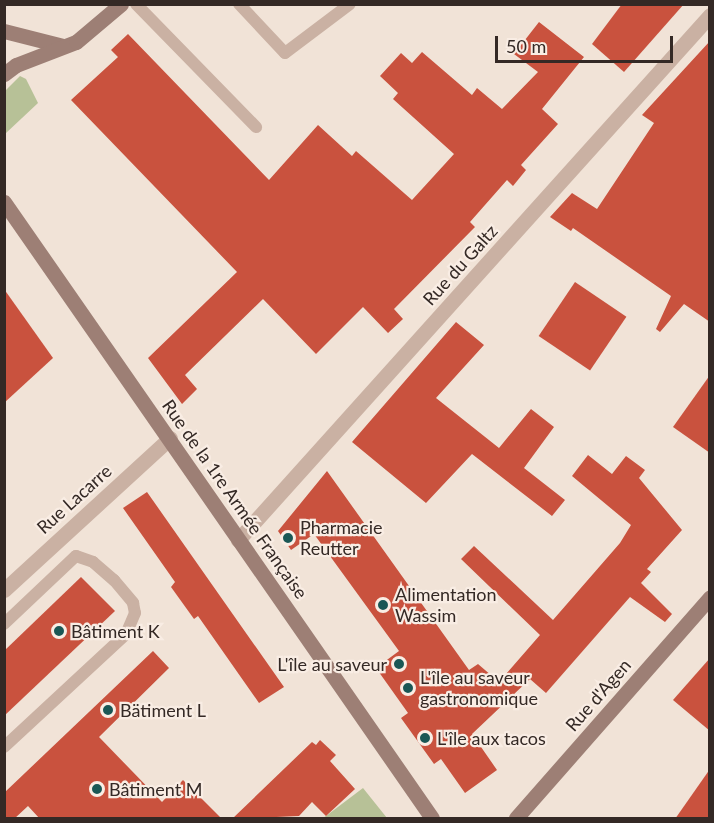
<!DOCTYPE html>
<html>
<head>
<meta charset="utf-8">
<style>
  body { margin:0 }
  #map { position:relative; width:714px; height:823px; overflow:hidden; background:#f1e3d7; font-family:Lato,sans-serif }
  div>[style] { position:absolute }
  .green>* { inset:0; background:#b7c197 }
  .building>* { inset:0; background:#c9523e; transform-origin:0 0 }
  .lane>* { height:12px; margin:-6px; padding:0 6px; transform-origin:6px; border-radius:6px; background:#cab1a3 }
  .street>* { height:15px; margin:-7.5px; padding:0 7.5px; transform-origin:7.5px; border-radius:7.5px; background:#cab1a3 }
  .secondary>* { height:15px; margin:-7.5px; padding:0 7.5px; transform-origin:7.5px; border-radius:7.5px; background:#9d7f75 }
  .dots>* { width:16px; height:16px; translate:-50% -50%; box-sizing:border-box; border:3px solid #f9ede4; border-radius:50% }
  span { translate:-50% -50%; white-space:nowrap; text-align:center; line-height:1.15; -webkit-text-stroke:4.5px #f9ede4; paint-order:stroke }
  .street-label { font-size:18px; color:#342925 }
  .poi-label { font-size:18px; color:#342925 }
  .left { translate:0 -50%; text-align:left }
  .right { translate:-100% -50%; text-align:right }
  .frame { position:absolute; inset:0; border:6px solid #342925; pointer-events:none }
  .scale { position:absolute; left:495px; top:36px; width:178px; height:27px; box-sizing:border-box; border:3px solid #342925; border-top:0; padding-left:8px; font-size:18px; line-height:21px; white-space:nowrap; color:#342925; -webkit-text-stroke:4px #f9ede4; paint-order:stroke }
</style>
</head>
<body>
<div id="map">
  <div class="green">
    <div style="clip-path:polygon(20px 76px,26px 79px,38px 103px,5px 134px,5px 91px)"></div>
    <div style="clip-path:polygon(363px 788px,387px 818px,323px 818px,326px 816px)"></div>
  </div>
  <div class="building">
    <div style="clip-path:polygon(622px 4px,684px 4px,624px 72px,592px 44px)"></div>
    <div style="clip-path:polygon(539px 22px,584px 57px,542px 109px,558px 124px,521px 165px,526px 170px,513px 186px,507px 180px,470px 222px,475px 227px,394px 309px,403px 319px,388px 333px,363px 307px,316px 354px,263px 299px,185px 375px,197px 389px,182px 404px,148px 358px,237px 272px,71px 100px,118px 57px,111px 50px,128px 34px,269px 180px,318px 125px,352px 156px,356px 151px,412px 200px,454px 154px,393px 99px,398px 93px,380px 76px,401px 53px,412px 63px,422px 52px,472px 95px,477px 88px,502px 109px,538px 72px,514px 54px)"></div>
    <div style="clip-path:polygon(710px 41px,710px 322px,684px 304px,660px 332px,656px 329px,671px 296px,573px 228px,571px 231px,550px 217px,572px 193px,597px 209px,654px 123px,642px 115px)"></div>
    <div style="left:575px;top:282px;width:62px;height:65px;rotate:34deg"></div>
    <div style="clip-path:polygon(4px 289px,53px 358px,4px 403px)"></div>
    <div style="clip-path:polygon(456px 322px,484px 345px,436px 398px,499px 448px,531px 409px,554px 427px,524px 468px,565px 500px,552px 516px,472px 454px,426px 503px,352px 442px)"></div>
    <div style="clip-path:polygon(710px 375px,710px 453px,673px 427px)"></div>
    <div style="clip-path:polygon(588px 455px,612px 474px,626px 456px,645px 470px,639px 478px,682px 530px,647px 569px,651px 572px,641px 583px,672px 614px,665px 622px,630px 597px,546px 693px,530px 679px,472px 734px,497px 770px,465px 793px,441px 759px,434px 764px,401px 718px,408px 713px,376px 668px,399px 651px,314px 534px,291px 550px,278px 531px,327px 471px,469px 670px,478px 664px,499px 682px,540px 635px,461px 559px,474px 546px,553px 620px,620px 543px,631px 525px,572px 476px)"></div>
    <div style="clip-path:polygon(147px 492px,284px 687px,259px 703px,198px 616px,194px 619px,171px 587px,175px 582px,123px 508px)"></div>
    <div style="clip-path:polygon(81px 577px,115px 611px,4px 716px,4px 651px)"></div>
    <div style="clip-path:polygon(153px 651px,169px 668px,99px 737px,162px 802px,183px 780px,222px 819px,40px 819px,28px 806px,14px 819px,4px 819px,4px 793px)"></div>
    <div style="clip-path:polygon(710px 658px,710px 731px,673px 700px)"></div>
    <div style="clip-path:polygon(320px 740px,336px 755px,330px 761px,355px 789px,326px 816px,312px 802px,299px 816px,232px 819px,312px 742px,316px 745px)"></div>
    <div style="clip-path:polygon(710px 769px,710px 819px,675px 819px)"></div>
  </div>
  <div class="lane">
    <div style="left:136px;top:4px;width:172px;rotate:45.7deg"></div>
    <div style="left:239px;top:4px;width:67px;rotate:46.8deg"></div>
    <div style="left:285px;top:53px;width:81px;rotate:-37deg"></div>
    <div style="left:4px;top:624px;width:99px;rotate:-43.4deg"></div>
    <div style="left:76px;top:556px;width:18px;rotate:19deg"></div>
    <div style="left:93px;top:562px;width:28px;rotate:41deg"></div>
    <div style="left:114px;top:580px;width:30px;rotate:50deg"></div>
    <div style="left:133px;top:603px;width:10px;rotate:79deg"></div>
    <div style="left:135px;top:613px;width:23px;rotate:113deg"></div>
    <div style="left:126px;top:634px;width:166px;rotate:137.2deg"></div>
  </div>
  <div class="street">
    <div style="left:238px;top:540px;width:706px;rotate:-48.04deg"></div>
    <div style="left:4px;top:590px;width:225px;rotate:-42.5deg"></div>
  </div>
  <div class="secondary">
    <div style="left:4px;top:31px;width:61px;rotate:14.3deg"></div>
    <div style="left:4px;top:74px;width:15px;rotate:-37deg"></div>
    <div style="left:16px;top:65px;width:64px;rotate:-21deg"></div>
    <div style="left:76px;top:42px;width:59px;rotate:-40.2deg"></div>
    <div style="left:4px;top:202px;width:750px;rotate:55.21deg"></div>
    <div style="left:516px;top:818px;width:294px;rotate:-48.7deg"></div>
  </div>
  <div class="dots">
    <div style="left:288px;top:538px;background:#1a5755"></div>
    <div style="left:383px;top:605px;background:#1a5755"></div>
    <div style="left:59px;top:631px;background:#1a5755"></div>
    <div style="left:399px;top:664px;background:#1a5755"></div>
    <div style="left:408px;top:688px;background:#1a5755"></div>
    <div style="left:108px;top:710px;background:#1a5755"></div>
    <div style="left:425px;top:738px;background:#1a5755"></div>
    <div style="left:97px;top:789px;background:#1a5755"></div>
  </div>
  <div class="street-label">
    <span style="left:460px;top:265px;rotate:-48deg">Rue du Galtz</span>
    <span style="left:74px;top:499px;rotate:-42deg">Rue Lacarre</span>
    <span style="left:235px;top:499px;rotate:55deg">Rue de la 1re Armée Française</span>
    <span style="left:598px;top:695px;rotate:-49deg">Rue d'Agen</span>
  </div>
  <div class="poi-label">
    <span class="left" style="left:300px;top:538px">Pharmacie<br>Reutter</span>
    <span class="left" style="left:395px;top:605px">Alimentation<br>Wassim</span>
    <span class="left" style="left:71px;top:631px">Bâtiment K</span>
    <span class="right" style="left:387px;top:664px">L'île au saveur</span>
    <span class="left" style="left:420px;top:688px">L'île au saveur<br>gastronomique</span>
    <span class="left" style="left:120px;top:710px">Bätiment L</span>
    <span class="left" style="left:437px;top:738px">L'île aux tacos</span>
    <span class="left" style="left:109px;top:789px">Bâtiment M</span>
  </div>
  <div class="frame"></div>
  <div class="scale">50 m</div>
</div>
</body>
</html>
